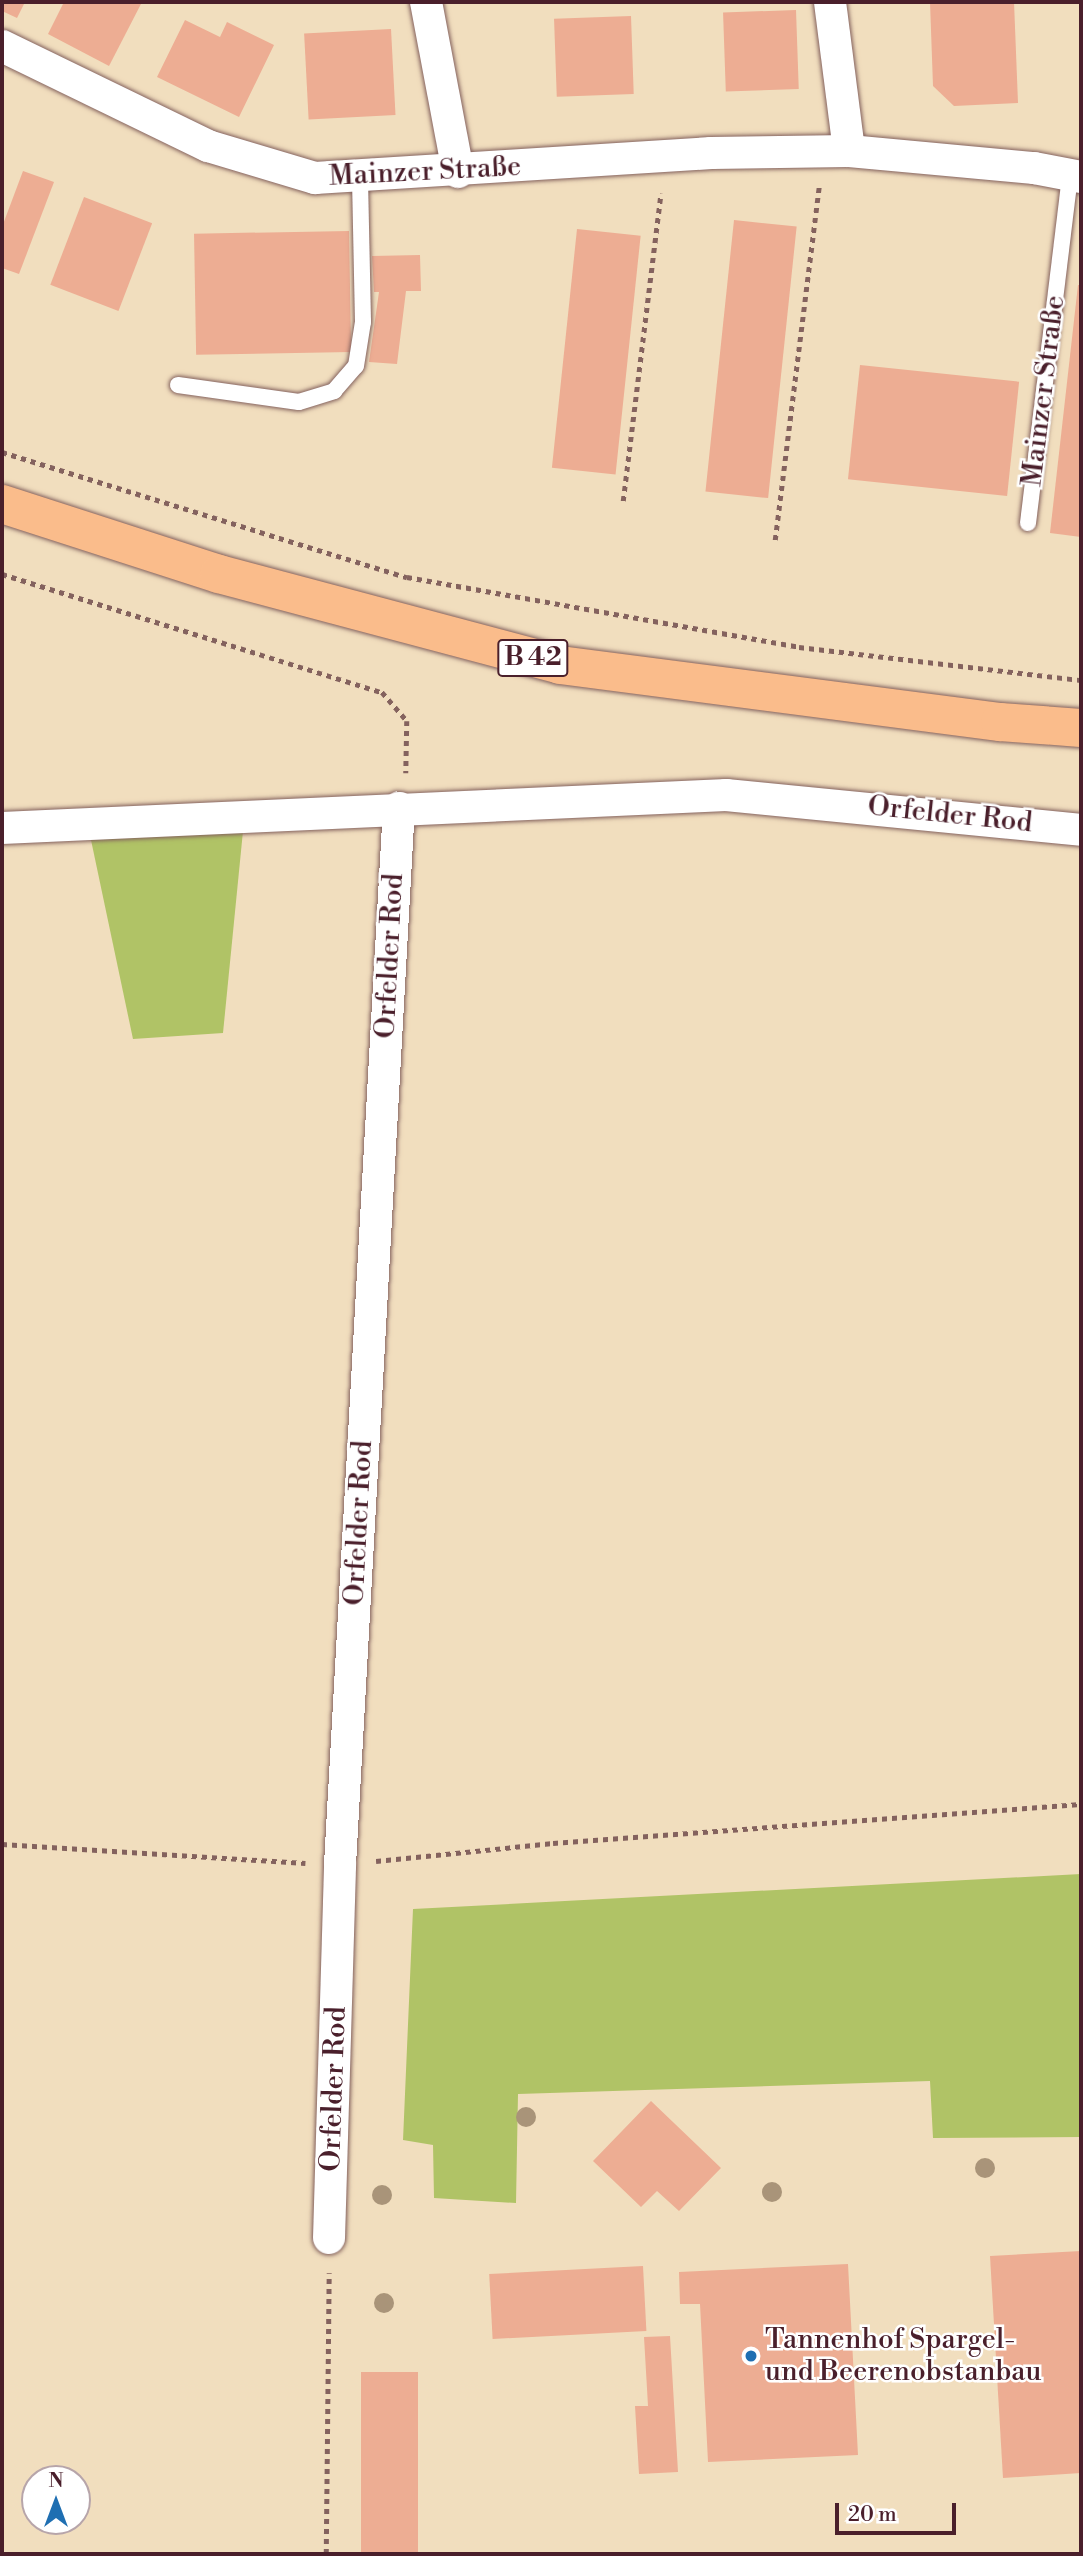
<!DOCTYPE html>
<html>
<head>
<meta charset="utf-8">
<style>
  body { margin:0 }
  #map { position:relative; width:1083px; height:2556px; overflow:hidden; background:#f1debe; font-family:"Libre Bodoni",serif }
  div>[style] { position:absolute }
  .green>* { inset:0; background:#b0c366 }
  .building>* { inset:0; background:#edad93; transform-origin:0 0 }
  .path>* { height:4.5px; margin-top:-2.25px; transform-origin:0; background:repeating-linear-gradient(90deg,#84625e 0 5px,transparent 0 10px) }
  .roads { filter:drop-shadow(0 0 2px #84625e) drop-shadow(0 0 2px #84625e) }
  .lane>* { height:16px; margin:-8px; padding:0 8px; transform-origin:8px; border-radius:8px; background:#fff }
  .street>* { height:32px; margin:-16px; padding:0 16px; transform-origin:16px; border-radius:16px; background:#fff }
  .primary>* { height:38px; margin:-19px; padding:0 19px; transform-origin:19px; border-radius:19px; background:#fabc8b }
  .trees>* { width:20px; height:20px; margin:-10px; border-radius:50%; background:#a99479 }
  .dots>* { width:19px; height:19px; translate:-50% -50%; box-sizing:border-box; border:4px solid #fff; border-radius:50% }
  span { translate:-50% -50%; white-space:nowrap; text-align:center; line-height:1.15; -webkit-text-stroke:5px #fff; paint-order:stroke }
  .shield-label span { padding:2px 5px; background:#fff; border:2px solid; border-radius:5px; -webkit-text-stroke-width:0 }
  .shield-label { font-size:26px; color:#4a1f2b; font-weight:700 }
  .street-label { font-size:28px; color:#4a1f2b }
  .poi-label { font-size:28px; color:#4a1f2b }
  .left { translate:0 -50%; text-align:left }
  .frame { position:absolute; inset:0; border:4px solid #4a1f2b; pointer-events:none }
  .north { position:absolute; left:21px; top:2465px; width:70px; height:70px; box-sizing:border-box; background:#fff; border:2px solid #b7a5aa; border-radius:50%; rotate:0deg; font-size:19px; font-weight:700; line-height:28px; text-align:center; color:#4a1f2b }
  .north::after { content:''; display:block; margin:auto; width:24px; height:32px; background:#1f6fb2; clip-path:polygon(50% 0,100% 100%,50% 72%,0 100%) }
  .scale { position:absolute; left:835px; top:2503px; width:121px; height:32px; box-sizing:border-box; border:4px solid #4a1f2b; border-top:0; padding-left:9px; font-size:21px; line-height:24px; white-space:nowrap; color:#4a1f2b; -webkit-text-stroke:5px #fff; paint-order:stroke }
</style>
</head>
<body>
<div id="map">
  <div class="green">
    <div style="clip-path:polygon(243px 831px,223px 1033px,133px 1039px,91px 840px)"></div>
    <div style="clip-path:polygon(1081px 1874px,1081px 2137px,933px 2138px,930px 2081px,518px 2094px,516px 2203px,434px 2198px,433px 2145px,403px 2140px,413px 1909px)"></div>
  </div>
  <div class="building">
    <div style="clip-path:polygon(2px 2px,25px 2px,17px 18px,2px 11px)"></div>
    <div style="clip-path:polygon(64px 2px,142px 2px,109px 66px,48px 34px)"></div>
    <div style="clip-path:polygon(930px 2px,1014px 2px,1018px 103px,954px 106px,933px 86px)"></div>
    <div style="left:796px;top:10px;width:79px;height:73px;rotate:88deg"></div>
    <div style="left:631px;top:16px;width:78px;height:77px;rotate:88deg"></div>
    <div style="clip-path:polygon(185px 20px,220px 37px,227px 22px,274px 45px,239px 117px,157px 77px)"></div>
    <div style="left:391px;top:29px;width:86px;height:87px;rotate:87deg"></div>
    <div style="clip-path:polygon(23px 171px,54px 182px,19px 274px,2px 268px,2px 227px)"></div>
    <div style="left:84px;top:197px;width:73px;height:94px;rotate:21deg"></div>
    <div style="left:734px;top:220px;width:63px;height:273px;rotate:6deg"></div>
    <div style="left:577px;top:229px;width:64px;height:240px;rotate:6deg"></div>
    <div style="left:349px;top:231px;width:121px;height:155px;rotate:89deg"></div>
    <div style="clip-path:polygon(420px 255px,421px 291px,406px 291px,397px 364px,369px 362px,379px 292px,374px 292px,372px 256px)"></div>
    <div style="clip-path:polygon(1078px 285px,1081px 285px,1081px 537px,1050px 533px)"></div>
    <div style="left:860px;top:365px;width:160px;height:115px;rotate:6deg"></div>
    <div style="clip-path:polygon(651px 2101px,721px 2168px,679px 2211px,657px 2191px,641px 2207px,593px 2161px)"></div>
    <div style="clip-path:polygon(1081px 2251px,1081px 2473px,1003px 2478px,990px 2256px)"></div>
    <div style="clip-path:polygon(848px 2264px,858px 2455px,708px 2462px,700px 2304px,680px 2304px,679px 2272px)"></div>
    <div style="left:643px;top:2266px;width:65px;height:154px;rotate:87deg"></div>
    <div style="clip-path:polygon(670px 2336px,678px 2472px,639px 2474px,635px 2406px,648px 2406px,644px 2337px)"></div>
    <div style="left:361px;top:2372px;width:57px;height:182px"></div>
  </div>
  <div class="path">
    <div style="left:2px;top:452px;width:424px;rotate:17.2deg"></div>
    <div style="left:407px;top:577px;width:398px;rotate:10.1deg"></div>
    <div style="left:799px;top:647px;width:284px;rotate:6.7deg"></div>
    <div style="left:623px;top:501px;width:310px;rotate:-83deg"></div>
    <div style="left:775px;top:540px;width:357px;rotate:-82.9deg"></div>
    <div style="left:2px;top:574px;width:398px;rotate:17.3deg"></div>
    <div style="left:382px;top:692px;width:38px;rotate:49deg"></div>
    <div style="left:407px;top:721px;width:52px;rotate:91.1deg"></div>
    <div style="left:2px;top:1844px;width:304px;rotate:3.6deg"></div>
    <div style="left:376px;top:1861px;width:178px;rotate:-5.8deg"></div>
    <div style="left:553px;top:1843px;width:529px;rotate:-4.22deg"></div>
    <div style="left:326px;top:2554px;width:281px;rotate:-89.4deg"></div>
  </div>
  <div class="roads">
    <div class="lane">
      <div style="left:178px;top:385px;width:122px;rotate:8deg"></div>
      <div style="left:299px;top:402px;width:37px;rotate:-17deg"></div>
      <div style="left:334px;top:391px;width:33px;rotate:-49deg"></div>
      <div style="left:356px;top:366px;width:45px;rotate:-81deg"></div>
      <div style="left:363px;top:322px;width:146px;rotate:-91.2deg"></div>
      <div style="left:1028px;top:523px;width:351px;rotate:-83.1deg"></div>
    </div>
    <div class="street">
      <div style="left:426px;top:2px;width:173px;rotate:79.3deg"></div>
      <div style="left:830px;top:2px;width:150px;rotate:82.7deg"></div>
      <div style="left:2px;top:46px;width:229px;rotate:25.9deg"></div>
      <div style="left:208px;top:146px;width:112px;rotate:16.7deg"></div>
      <div style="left:315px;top:178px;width:397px;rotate:-3.6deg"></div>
      <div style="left:711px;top:153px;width:138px;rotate:-0.8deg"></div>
      <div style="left:849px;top:151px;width:186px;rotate:5.3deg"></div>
      <div style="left:1034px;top:168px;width:48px;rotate:10.8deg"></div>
      <div style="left:2px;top:828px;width:725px;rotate:-2.61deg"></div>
      <div style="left:726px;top:795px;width:357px;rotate:5.6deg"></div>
      <div style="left:329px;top:2238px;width:373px;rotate:-88.3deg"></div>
      <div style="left:340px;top:1865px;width:1059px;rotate:-86.81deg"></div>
    </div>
    <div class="primary">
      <div style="left:2px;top:504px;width:228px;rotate:17.9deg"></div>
      <div style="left:219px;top:574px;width:353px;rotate:14.9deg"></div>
      <div style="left:560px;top:665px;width:444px;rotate:7.4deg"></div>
      <div style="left:1000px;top:722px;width:81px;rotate:4.2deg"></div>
    </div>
  </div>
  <div class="trees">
    <div style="left:526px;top:2117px"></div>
    <div style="left:985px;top:2168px"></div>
    <div style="left:772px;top:2192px"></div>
    <div style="left:382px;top:2195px"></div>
    <div style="left:384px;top:2303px"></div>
  </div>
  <div class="dots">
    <div style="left:751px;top:2356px;background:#1f6fb2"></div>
  </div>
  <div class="shield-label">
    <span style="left:533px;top:658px">B 42</span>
  </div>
  <div class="street-label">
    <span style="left:425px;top:172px;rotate:-3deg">Mainzer Straße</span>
    <span style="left:1044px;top:391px;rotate:-83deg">Mainzer Straße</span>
    <span style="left:950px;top:815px;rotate:6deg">Orfelder Rod</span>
    <span style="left:390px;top:956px;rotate:-87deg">Orfelder Rod</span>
    <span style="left:359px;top:1523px;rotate:-87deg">Orfelder Rod</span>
    <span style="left:334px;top:2089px;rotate:-88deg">Orfelder Rod</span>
  </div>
  <div class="poi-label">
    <span class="left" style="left:765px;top:2356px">Tannenhof Spargel-<br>und Beerenobstanbau</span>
  </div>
  <div class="frame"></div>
  <div class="north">N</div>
  <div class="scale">20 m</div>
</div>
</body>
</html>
